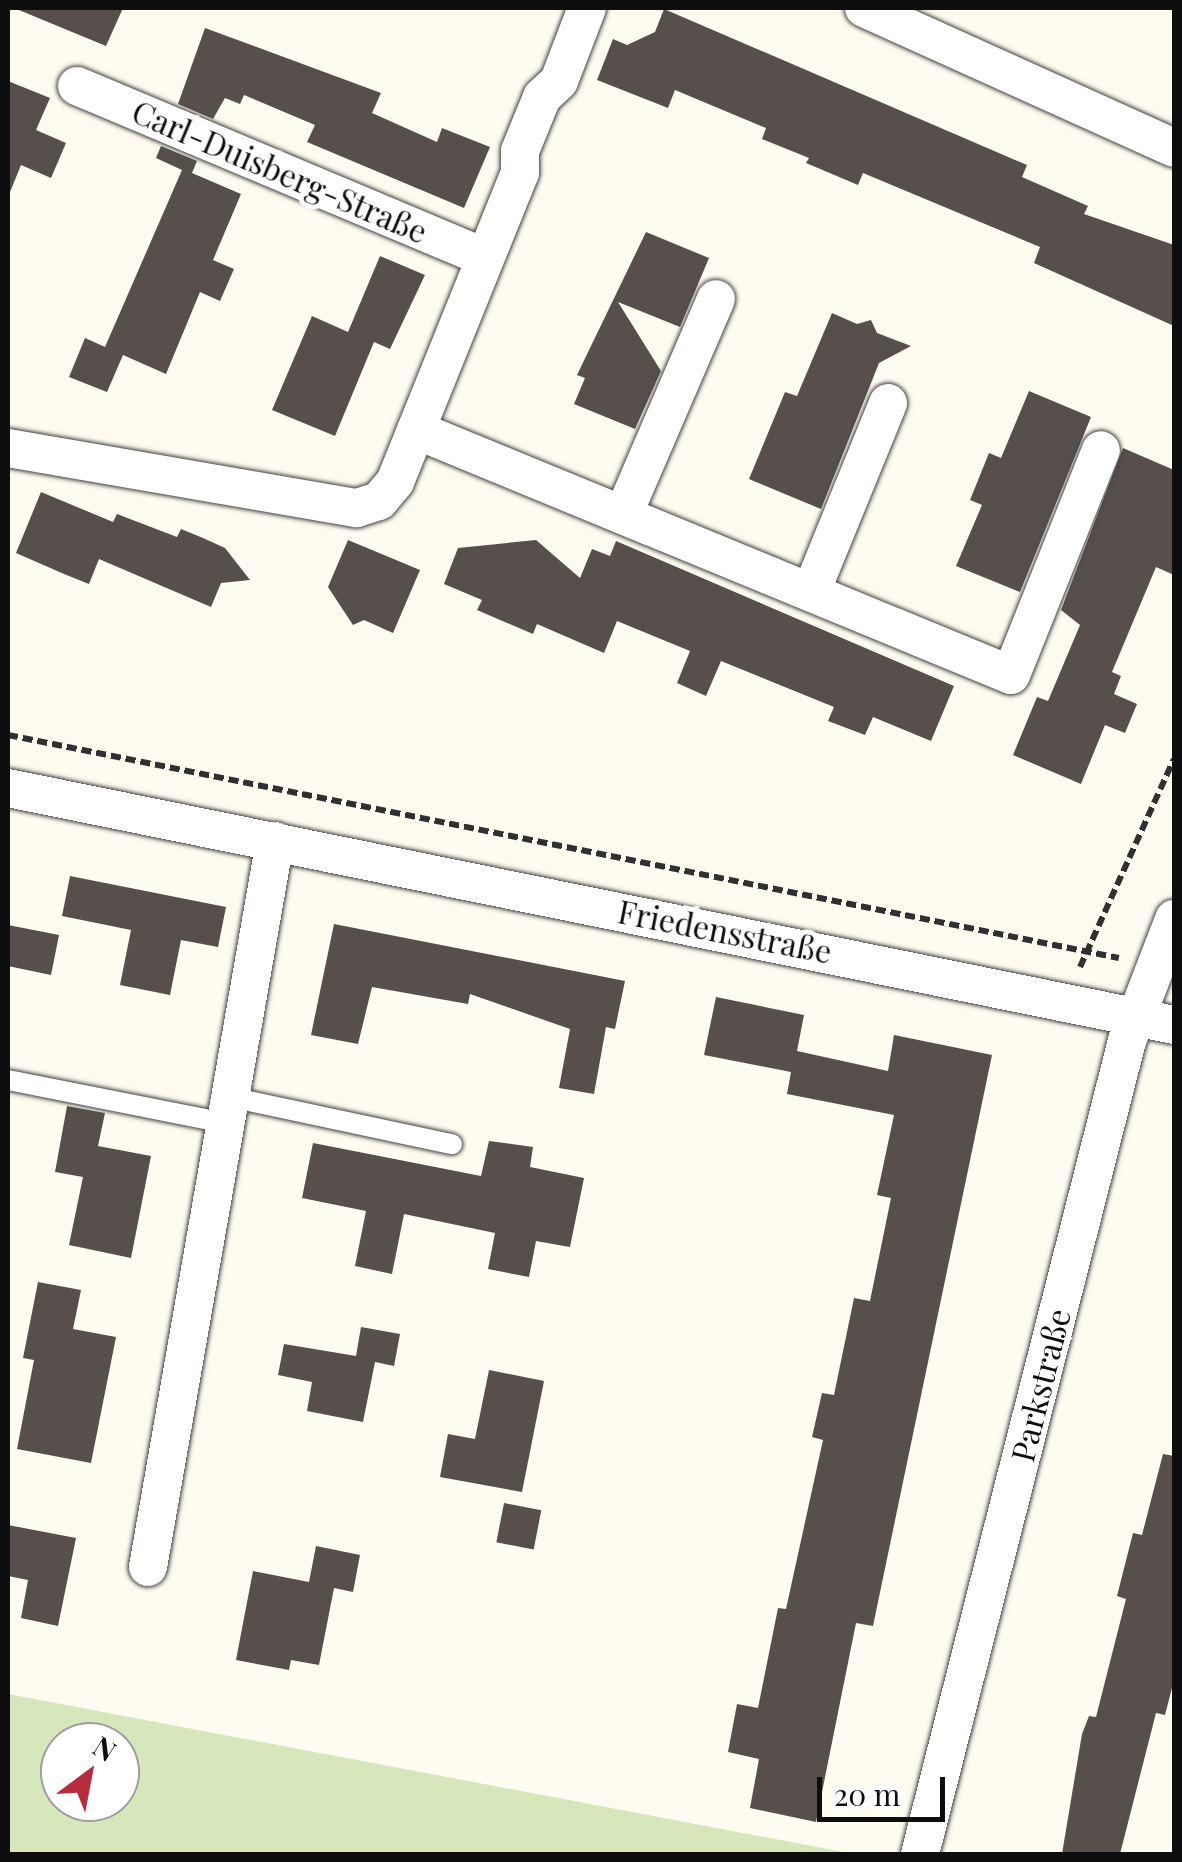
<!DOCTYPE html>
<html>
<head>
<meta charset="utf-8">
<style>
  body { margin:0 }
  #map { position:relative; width:1182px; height:1862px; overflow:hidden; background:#fefbf0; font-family:"Playfair Display",serif }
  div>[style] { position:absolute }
  .green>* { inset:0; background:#d5e7bb }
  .building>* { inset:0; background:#564f4b; transform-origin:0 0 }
  .path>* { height:6px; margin-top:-3px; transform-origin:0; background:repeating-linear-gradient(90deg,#303030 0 10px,transparent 0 15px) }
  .roads { filter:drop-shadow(0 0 2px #414141) drop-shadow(0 0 2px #414141) }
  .lane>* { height:20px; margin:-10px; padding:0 10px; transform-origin:10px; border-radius:10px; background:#fff }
  .street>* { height:38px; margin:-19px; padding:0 19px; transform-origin:19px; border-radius:19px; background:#fff }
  span { translate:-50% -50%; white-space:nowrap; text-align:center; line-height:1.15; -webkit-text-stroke:10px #fff; paint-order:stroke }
  .street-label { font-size:32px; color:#0e0e0e }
  .frame { position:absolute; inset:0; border:10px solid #0e0e0e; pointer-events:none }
  .north { position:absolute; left:40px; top:1722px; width:100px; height:100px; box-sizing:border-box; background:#fff; border:2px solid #9f9f9f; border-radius:50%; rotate:32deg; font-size:28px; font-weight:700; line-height:40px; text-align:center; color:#0e0e0e }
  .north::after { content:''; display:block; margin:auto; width:35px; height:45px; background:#b72d3c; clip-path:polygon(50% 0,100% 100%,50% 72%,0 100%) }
  .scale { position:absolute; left:817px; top:1777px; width:128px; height:45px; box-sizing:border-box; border:5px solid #0e0e0e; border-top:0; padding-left:12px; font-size:30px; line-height:35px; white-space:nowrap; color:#0e0e0e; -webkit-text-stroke:8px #fff; paint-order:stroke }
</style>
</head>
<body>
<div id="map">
  <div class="green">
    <div style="clip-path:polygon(evenodd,8px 1694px,849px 1853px,8px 1854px,8px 1694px,60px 1742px,120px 1742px,120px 1802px,60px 1802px,60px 1742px)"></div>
  </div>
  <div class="building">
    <div style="clip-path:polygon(14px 8px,123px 8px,106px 46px)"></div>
    <div style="clip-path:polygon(664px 9px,1027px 165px,1022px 177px,1088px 206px,1084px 214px,1174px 245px,1174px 326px,1034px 263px,1040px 247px,863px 173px,858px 185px,806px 163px,809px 158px,762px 139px,766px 128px,675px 90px,668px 108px,597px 80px,613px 39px,627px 45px,655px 32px)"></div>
    <div style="clip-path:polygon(205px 28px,381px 93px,372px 113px,437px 142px,442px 128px,490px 147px,464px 208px,307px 142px,315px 125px,244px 95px,240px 104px,225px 98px,213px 119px,178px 104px)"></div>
    <div style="clip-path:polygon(8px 81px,50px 98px,36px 130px,66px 143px,51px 178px,21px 165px,8px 197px)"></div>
    <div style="clip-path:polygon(161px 146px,197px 161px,192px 173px,241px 194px,213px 260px,234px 269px,220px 301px,200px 292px,166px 374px,123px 355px,107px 392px,69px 377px,85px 338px,105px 347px,182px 170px,156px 158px)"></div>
    <div style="clip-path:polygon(646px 232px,709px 258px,680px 327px,618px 302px,661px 371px,635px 429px,574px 404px,585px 378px,577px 375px)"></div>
    <div style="clip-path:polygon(380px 256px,425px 275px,390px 349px,374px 342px,335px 436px,272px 410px,312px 316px,348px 332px)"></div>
    <div style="clip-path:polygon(832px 313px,857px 324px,871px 320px,877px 333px,911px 346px,879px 363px,821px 509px,749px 479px,785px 392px,797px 396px)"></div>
    <div style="clip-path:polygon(1029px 391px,1091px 417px,1020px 592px,956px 566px,982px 505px,970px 500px,989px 453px,1001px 458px)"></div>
    <div style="clip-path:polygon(1123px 448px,1174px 470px,1174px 575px,1156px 567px,1112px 672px,1121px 676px,1114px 694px,1137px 704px,1125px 733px,1105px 725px,1081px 784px,1013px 755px,1037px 697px,1048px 701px,1080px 625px,1061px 610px)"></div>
    <div style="clip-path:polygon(41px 492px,113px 522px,117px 514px,177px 537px,181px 529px,203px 538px,225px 548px,250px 580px,221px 583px,211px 607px,99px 559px,89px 584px,64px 574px,16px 553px)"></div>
    <div style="clip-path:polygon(348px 540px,420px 570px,393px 633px,364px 620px,353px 625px,328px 587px)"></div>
    <div style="clip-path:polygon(536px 540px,580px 578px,592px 549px,610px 556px,616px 541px,954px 686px,931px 741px,873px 717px,865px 735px,828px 721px,834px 707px,721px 661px,706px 696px,677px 683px,690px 651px,617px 621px,604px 653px,537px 624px,533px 634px,477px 610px,482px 600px,444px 584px,458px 548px)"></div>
    <div style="clip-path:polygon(70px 876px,226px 907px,218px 947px,181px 940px,170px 995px,120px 985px,131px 930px,62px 916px)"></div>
    <div style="clip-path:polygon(334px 924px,625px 981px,615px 1029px,606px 1027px,594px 1094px,559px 1088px,570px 1029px,470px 994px,468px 1004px,372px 987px,358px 1044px,311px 1035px)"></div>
    <div style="clip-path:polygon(8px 925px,59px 935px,51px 975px,8px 966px)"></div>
    <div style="clip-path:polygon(716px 997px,804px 1015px,797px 1051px,888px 1071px,894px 1035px,992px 1055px,873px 1626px,856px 1623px,816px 1822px,750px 1808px,759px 1759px,728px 1752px,737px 1704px,758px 1708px,778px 1608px,786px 1609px,823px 1440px,812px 1437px,822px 1393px,834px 1395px,854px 1298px,870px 1301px,891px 1198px,877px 1195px,894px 1115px,787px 1094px,791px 1072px,704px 1055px)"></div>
    <div style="clip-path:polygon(67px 1106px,105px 1113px,98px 1146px,151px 1156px,131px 1258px,69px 1245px,83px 1177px,55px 1172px)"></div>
    <div style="clip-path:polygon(489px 1141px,533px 1147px,530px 1167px,584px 1178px,570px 1247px,536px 1241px,529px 1277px,488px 1269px,495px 1233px,404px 1214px,392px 1274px,355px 1266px,366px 1211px,302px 1198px,313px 1143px,481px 1176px)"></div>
    <div style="clip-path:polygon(38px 1282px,81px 1290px,73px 1329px,116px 1337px,91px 1463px,17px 1449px,34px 1360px,23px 1358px)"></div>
    <div style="clip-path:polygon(361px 1327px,400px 1334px,394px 1366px,375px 1362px,363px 1422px,307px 1411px,312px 1382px,278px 1375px,284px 1344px,356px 1356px)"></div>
    <div style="clip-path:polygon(489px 1370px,544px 1381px,522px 1492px,440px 1477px,448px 1434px,475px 1439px)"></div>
    <div style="clip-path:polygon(1163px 1454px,1174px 1456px,1174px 1680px,1165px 1715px,1156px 1713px,1120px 1854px,1062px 1854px,1082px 1734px,1089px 1716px,1096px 1717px,1126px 1599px,1117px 1596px,1133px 1533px,1142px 1535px)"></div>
    <div style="left:504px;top:1503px;width:38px;height:40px;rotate:11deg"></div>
    <div style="clip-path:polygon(8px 1525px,76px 1538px,58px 1626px,21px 1618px,28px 1580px,8px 1576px)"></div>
    <div style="clip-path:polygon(316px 1546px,360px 1555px,353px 1592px,334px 1588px,319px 1665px,291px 1660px,289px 1670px,236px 1660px,253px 1571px,309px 1582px)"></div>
  </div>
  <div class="path">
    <div style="left:8px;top:735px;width:1133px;rotate:11.35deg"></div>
    <div style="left:1080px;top:967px;width:228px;rotate:-65.7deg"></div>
  </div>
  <div class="roads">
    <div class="lane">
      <div style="left:8px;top:1080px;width:222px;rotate:11.2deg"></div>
      <div style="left:230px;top:1097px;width:227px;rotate:12deg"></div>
    </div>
    <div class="street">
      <div style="left:864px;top:8px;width:340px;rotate:24.3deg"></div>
      <div style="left:77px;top:86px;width:441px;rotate:22.8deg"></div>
      <div style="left:416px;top:430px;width:277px;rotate:-68deg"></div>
      <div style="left:520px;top:173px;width:22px;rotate:-90deg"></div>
      <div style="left:520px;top:151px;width:58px;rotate:-67.8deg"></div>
      <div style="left:542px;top:97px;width:23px;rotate:-43deg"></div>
      <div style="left:559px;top:81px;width:78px;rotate:-69deg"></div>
      <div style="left:8px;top:448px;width:354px;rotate:9.8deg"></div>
      <div style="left:357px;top:508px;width:23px;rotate:-18deg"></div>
      <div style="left:379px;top:501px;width:25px;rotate:-50deg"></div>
      <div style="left:395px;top:482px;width:56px;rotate:-68deg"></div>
      <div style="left:416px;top:430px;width:643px;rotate:22.38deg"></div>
      <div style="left:1011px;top:675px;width:242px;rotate:-68.2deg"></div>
      <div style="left:623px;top:515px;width:235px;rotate:-66.7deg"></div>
      <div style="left:811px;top:592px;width:204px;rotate:-67.8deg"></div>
      <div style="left:8px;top:788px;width:1190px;rotate:11.49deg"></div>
      <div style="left:148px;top:1567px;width:737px;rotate:-80.08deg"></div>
      <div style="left:920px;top:1854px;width:839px;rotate:-75.72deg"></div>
      <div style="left:1127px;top:1041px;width:131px;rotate:-68.9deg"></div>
    </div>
  </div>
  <div class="street-label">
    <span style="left:280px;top:171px;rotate:23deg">Carl-Duisberg-Straße</span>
    <span style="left:725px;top:931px;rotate:11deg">Friedensstraße</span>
    <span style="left:1040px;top:1385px;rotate:-76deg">Parkstraße</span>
  </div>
  <div class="frame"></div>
  <div class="north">N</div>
  <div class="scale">20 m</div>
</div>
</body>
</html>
